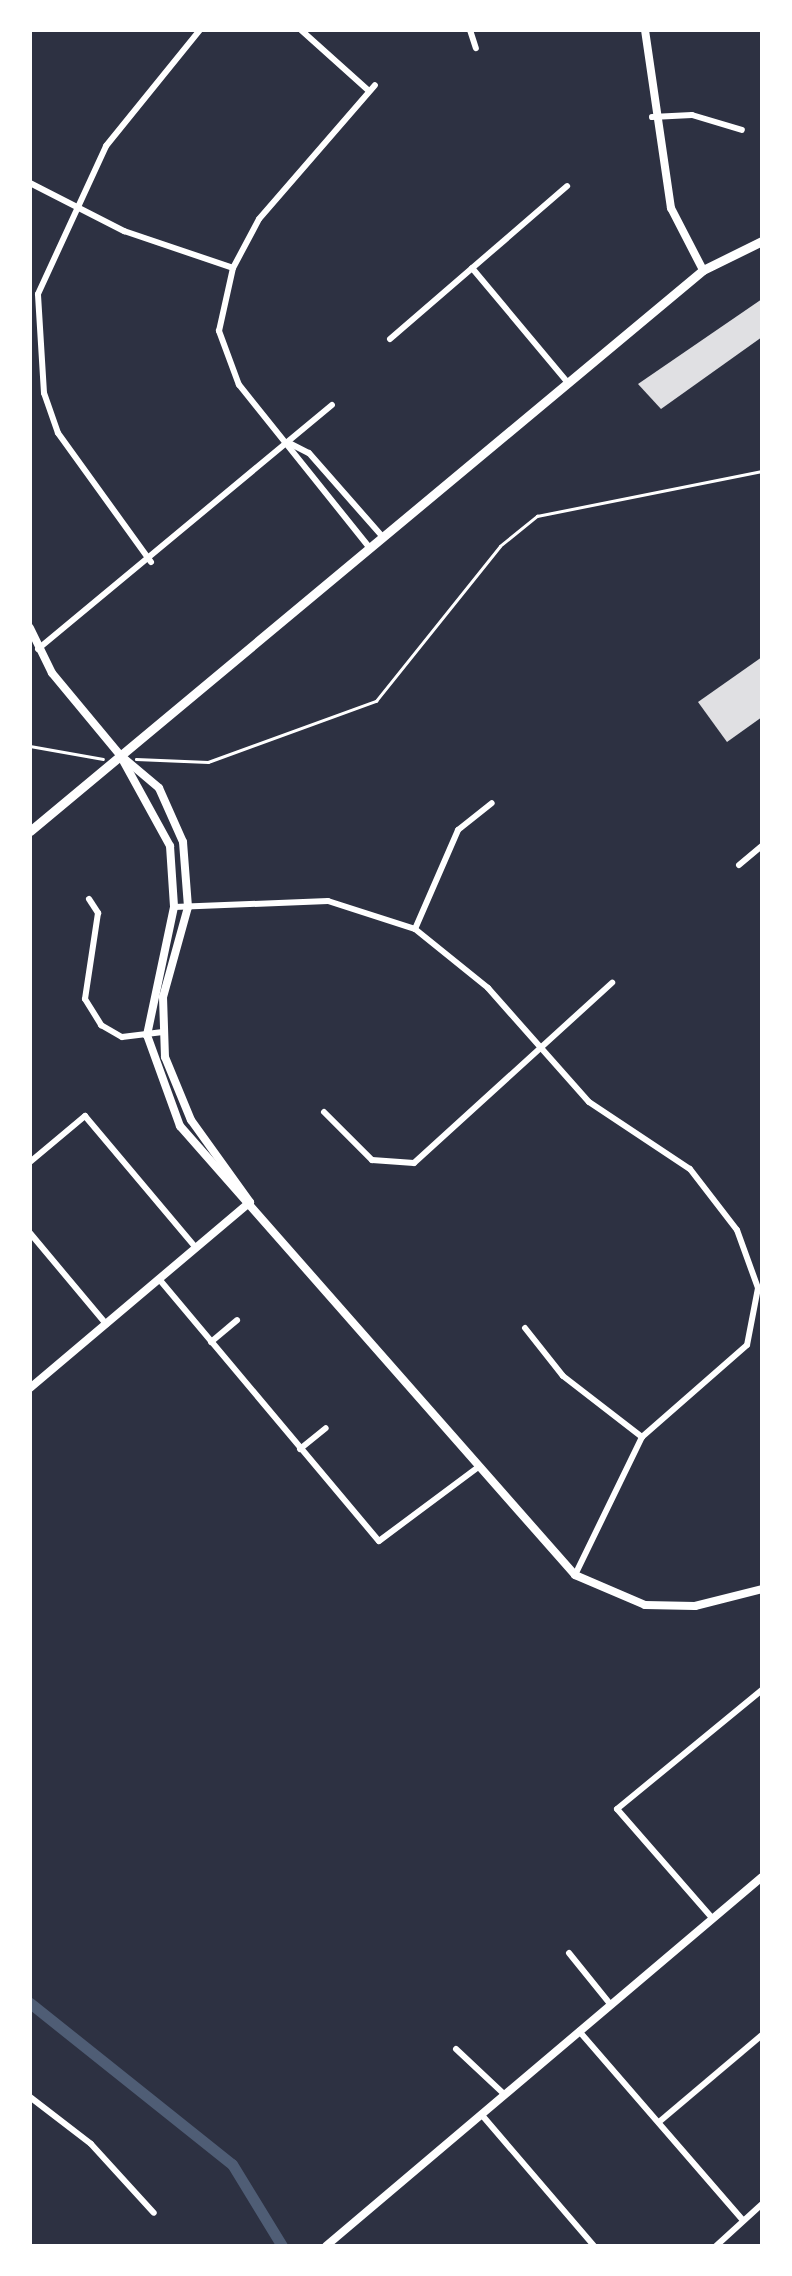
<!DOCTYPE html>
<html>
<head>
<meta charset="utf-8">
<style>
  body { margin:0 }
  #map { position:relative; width:792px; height:2276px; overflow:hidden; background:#2d3142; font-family:"Varela Round",sans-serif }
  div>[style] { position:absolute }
  .canal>* { height:11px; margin:-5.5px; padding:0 5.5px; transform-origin:5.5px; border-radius:5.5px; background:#4f5d75 }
  .building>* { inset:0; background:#e0e0e3 }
  .path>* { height:2.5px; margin:-1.25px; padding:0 1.25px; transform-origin:1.25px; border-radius:1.25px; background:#fff }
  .minor>* { height:6px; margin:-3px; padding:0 3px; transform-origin:3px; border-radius:3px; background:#fff }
  .tertiary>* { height:8px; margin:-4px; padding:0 4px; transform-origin:4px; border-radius:4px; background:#fff }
  .secondary>* { height:9px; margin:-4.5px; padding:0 4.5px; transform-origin:4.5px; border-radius:4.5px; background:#fff }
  span { translate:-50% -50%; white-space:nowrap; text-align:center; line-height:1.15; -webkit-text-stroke:8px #fff; paint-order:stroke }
  .frame { position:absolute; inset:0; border:32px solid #fff; pointer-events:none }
</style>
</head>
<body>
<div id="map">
  <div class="canal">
    <div style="left:30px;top:2003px;width:258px;rotate:38.6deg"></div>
    <div style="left:232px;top:2164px;width:96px;rotate:58.6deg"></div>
  </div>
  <div class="building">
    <div style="clip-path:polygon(762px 299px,762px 337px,661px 409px,638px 384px)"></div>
    <div style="clip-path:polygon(762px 657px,762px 717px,727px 742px,698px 702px)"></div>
  </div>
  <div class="path">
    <div style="left:30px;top:746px;width:74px;rotate:10.1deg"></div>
    <div style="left:136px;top:759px;width:72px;rotate:2.4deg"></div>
    <div style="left:208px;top:762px;width:179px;rotate:-20deg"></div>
    <div style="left:376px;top:701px;width:198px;rotate:-51.3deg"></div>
    <div style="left:500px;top:546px;width:48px;rotate:-39deg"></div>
    <div style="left:537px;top:516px;width:229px;rotate:-11.3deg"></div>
  </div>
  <div class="minor">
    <div style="left:301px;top:30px;width:91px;rotate:41.9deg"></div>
    <div style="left:470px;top:30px;width:19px;rotate:72deg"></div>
    <div style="left:652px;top:117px;width:40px;rotate:-2.9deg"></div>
    <div style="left:692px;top:115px;width:52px;rotate:16.7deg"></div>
    <div style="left:30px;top:183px;width:106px;rotate:27.1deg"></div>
    <div style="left:124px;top:231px;width:115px;rotate:18.7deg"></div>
    <div style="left:472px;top:268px;width:150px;rotate:50.1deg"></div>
    <div style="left:390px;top:339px;width:234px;rotate:-40.8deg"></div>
    <div style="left:289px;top:443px;width:22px;rotate:27deg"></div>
    <div style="left:309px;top:453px;width:111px;rotate:48.7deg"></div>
    <div style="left:369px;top:547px;width:208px;rotate:-128.7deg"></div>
    <div style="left:239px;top:385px;width:58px;rotate:-110.3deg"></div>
    <div style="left:219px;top:331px;width:65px;rotate:-77.5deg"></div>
    <div style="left:233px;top:268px;width:55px;rotate:-62deg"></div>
    <div style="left:259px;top:219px;width:177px;rotate:-49.1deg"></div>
    <div style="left:151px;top:562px;width:159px;rotate:-125.8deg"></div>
    <div style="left:58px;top:433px;width:42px;rotate:-109.3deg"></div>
    <div style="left:44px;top:393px;width:99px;rotate:-93.5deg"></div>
    <div style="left:38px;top:294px;width:163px;rotate:-65.3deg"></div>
    <div style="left:106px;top:146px;width:149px;rotate:-51deg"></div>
    <div style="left:38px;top:649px;width:382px;rotate:-39.7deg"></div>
    <div style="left:739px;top:865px;width:30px;rotate:-40deg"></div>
    <div style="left:89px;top:899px;width:17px;rotate:57deg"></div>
    <div style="left:98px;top:913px;width:87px;rotate:98.6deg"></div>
    <div style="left:85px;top:999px;width:31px;rotate:58deg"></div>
    <div style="left:101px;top:1025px;width:24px;rotate:30deg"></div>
    <div style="left:122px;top:1037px;width:39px;rotate:-7deg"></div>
    <div style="left:174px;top:907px;width:154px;rotate:-2.2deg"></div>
    <div style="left:328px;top:901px;width:91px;rotate:17.8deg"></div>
    <div style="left:415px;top:929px;width:94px;rotate:38.9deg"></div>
    <div style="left:488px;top:988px;width:152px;rotate:48.5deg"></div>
    <div style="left:589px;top:1102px;width:121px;rotate:33.6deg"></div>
    <div style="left:690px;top:1169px;width:77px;rotate:52.4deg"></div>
    <div style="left:737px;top:1230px;width:62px;rotate:70.1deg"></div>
    <div style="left:758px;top:1288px;width:58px;rotate:100.9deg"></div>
    <div style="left:747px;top:1345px;width:140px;rotate:138.8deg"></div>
    <div style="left:642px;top:1437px;width:153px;rotate:115.9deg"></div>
    <div style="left:415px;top:929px;width:108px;rotate:-66.5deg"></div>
    <div style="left:458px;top:830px;width:43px;rotate:-38.5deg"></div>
    <div style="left:324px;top:1112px;width:68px;rotate:45deg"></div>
    <div style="left:372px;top:1160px;width:42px;rotate:4.1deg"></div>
    <div style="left:414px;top:1163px;width:268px;rotate:-42.3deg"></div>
    <div style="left:30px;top:1162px;width:72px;rotate:-39.9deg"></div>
    <div style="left:85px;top:1116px;width:172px;rotate:49.9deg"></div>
    <div style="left:30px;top:1233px;width:119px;rotate:50.1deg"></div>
    <div style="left:159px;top:1279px;width:342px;rotate:50deg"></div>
    <div style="left:379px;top:1541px;width:122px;rotate:-36.7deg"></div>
    <div style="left:525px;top:1328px;width:61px;rotate:51.6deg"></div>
    <div style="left:563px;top:1376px;width:100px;rotate:37.7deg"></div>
    <div style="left:211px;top:1342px;width:34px;rotate:-40deg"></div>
    <div style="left:300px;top:1449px;width:33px;rotate:-39deg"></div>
    <div style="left:713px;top:1919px;width:146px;rotate:-131.1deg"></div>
    <div style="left:617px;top:1809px;width:188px;rotate:-39.4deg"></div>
    <div style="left:569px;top:1953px;width:67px;rotate:51.1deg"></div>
    <div style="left:579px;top:2031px;width:250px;rotate:49.1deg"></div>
    <div style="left:456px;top:2049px;width:66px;rotate:43.2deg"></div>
    <div style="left:30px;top:2097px;width:77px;rotate:37.6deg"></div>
    <div style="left:91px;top:2144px;width:93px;rotate:47.6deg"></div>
    <div style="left:481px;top:2114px;width:174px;rotate:49.4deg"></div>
    <div style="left:659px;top:2122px;width:135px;rotate:-40.2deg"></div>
    <div style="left:716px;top:2246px;width:62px;rotate:-42.4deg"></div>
  </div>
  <div class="tertiary">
    <div style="left:645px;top:30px;width:180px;rotate:81.7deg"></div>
    <div style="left:671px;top:208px;width:70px;rotate:62.7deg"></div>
    <div style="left:30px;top:628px;width:50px;rotate:63.9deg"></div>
    <div style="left:52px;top:673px;width:107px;rotate:50.3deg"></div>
    <div style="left:120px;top:755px;width:104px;rotate:61.2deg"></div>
    <div style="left:170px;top:846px;width:61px;rotate:86.2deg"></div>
    <div style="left:174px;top:907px;width:131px;rotate:101.9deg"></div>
    <div style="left:147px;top:1035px;width:97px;rotate:70.1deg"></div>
    <div style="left:180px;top:1126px;width:598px;rotate:48.66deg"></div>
    <div style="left:575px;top:1575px;width:76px;rotate:23.2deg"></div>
    <div style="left:645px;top:1605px;width:50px;rotate:1.1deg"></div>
    <div style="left:695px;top:1606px;width:69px;rotate:-14.2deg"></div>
    <div style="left:120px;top:755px;width:51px;rotate:40.2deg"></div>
    <div style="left:159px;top:788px;width:59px;rotate:66deg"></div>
    <div style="left:183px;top:842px;width:65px;rotate:85.6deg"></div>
    <div style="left:188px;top:907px;width:93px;rotate:105.5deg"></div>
    <div style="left:163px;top:997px;width:60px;rotate:88.1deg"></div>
    <div style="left:165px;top:1057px;width:68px;rotate:67.6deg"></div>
    <div style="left:191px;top:1120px;width:101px;rotate:54.3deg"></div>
    <div style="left:30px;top:1388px;width:288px;rotate:-40.2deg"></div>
    <div style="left:326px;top:2246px;width:571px;rotate:-40.24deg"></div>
  </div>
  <div class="secondary">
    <div style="left:30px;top:831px;width:876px;rotate:-39.81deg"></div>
    <div style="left:703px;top:270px;width:66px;rotate:-26.2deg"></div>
  </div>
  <div class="frame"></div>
</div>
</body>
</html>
